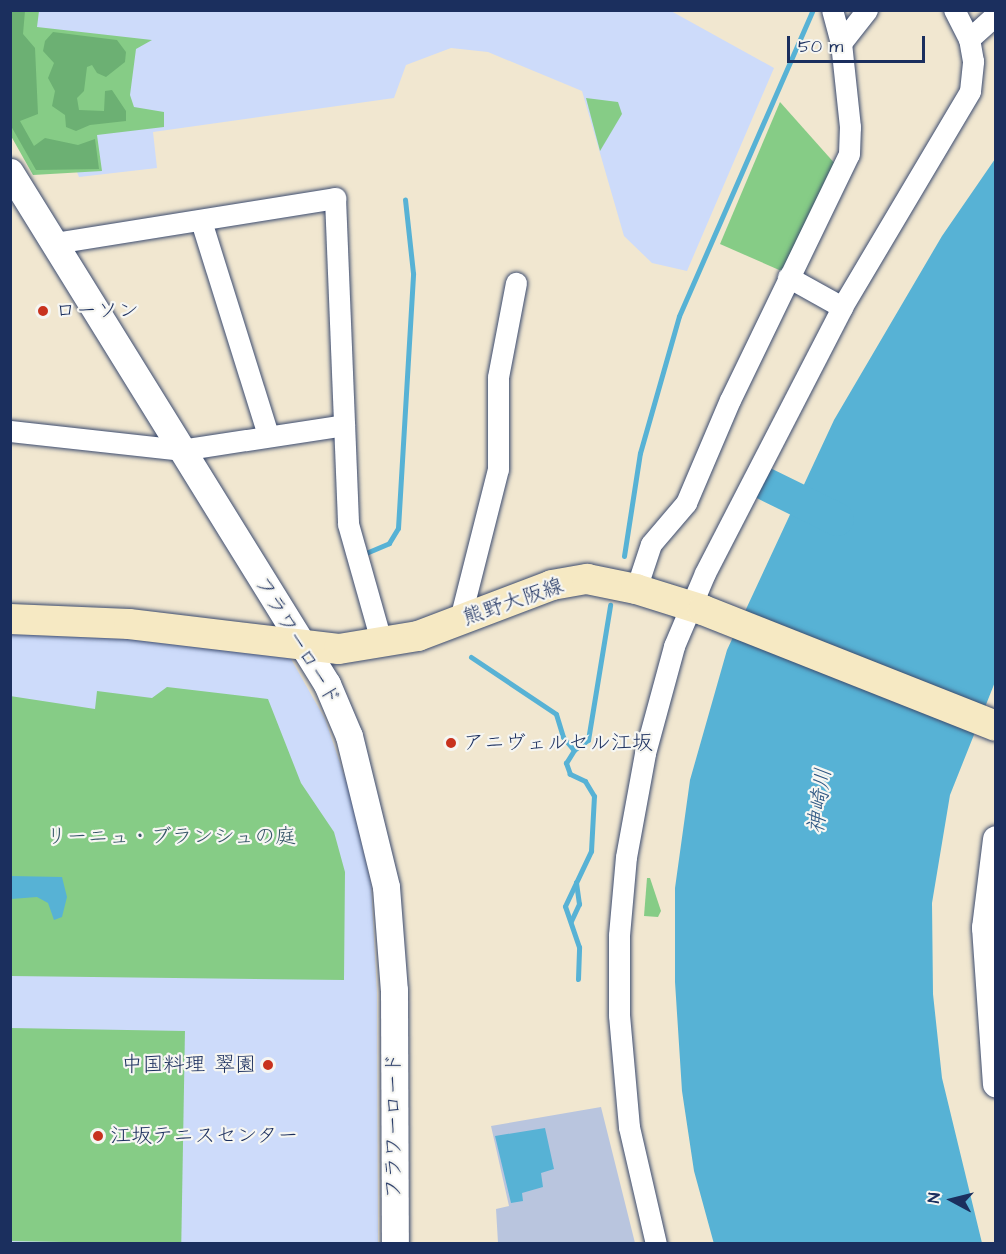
<!DOCTYPE html>
<html>
<head>
<meta charset="utf-8">
<style>
  body { margin:0 }
  #map { position:relative; width:1006px; height:1254px; overflow:hidden; background:#f1e7d0; font-family:"Architects Daughter","Klee One",sans-serif }
  div>[style] { position:absolute }
  .built>* { inset:0; background:#cddbfa }
  .industrial>* { inset:0; background:#b9c5de }
  .green>* { inset:0; background:#86cc86; transform-origin:0 0 }
  .forest>* { inset:0; background:#6cb073 }
  .water>* { inset:0; background:#57b2d5 }
  .stream>* { height:5px; margin:-2.5px; padding:0 2.5px; transform-origin:2.5px; border-radius:2.5px; background:#57b2d5 }
  .river>* { height:33px; margin:-16.5px; padding:0 16.5px; transform-origin:16.5px; border-radius:16.5px; background:#57b2d5 }
  .roads { filter:drop-shadow(0 0 2px #3b4b6f) drop-shadow(0 0 2px #3b4b6f) }
  .minor>* { height:21px; margin:-10.5px; padding:0 10.5px; transform-origin:10.5px; border-radius:10.5px; background:#fff }
  .tertiary>* { height:27px; margin:-13.5px; padding:0 13.5px; transform-origin:13.5px; border-radius:13.5px; background:#fff }
  .secondary>* { height:30px; margin:-15px; padding:0 15px; transform-origin:15px; border-radius:15px; background:#f6e9c3 }
  .dots>* { width:16px; height:16px; translate:-50% -50%; box-sizing:border-box; border:3px solid #f6f6f2; border-radius:50% }
  span { translate:-50% -50%; white-space:nowrap; text-align:center; line-height:1.15; -webkit-text-stroke:4.5px #f6f6f2; paint-order:stroke }
  .poi-label { font-size:21px; color:#1b2f5e }
  .left { translate:0 -50%; text-align:left }
  .right { translate:-100% -50%; text-align:right }
  .street-label { font-size:21px; color:#1b2f5e }
  .park-label { font-size:21px; color:#365668 }
  .water-label { font-size:22px; color:#2d5682; font-style:italic }
  .frame { position:absolute; inset:0; border:12px solid #1b2f5e; pointer-events:none }
  .north { position:absolute; left:922px; top:1170px; width:60px; height:60px; -webkit-text-stroke:4px #f6f6f2; paint-order:stroke; rotate:277deg; font-size:16px; font-weight:700; line-height:24px; text-align:center; color:#1b2f5e }
  .north::after { content:''; display:block; margin:auto; width:21px; height:27px; background:#1b2f5e; clip-path:polygon(50% 0,100% 100%,50% 72%,0 100%) }
  .scale { position:absolute; left:787px; top:36px; width:138px; height:27px; box-sizing:border-box; border:3px solid #1b2f5e; border-top:0; padding-left:8px; font-size:18px; line-height:21px; white-space:nowrap; color:#1b2f5e; -webkit-text-stroke:4px #f6f6f2; paint-order:stroke }
</style>
</head>
<body>
<div id="map">
  <div class="built">
    <div style="clip-path:polygon(10px 11px,671px 11px,774px 68px,687px 271px,652px 263px,624px 236px,582px 91px,488px 52px,451px 48px,406px 65px,394px 98px,153px 132px,157px 168px,79px 177px)"></div>
    <div style="clip-path:polygon(10px 628px,287px 652px,325px 719px,348px 787px,371px 884px,377px 993px,378px 1243px,11px 1243px)"></div>
  </div>
  <div class="industrial">
    <div style="clip-path:polygon(601px 1107px,635px 1243px,498px 1243px,496px 1209px,509px 1206px,491px 1126px)"></div>
  </div>
  <div class="green">
    <div style="clip-path:polygon(10px 11px,39px 11px,37px 27px,152px 40px,136px 49px,130px 95px,134px 107px,164px 112px,164px 127px,97px 135px,102px 171px,33px 175px,11px 136px)"></div>
    <div style="clip-path:polygon(586px 98px,618px 102px,622px 114px,600px 151px)"></div>
    <div style="clip-path:polygon(780px 102px,837px 166px,786px 273px,720px 244px)"></div>
    <div style="clip-path:polygon(167px 687px,268px 699px,301px 783px,334px 832px,345px 872px,344px 980px,11px 976px,10px 696px,95px 709px,97px 691px,152px 698px)"></div>
    <div style="clip-path:polygon(647px 878px,650px 878px,661px 911px,658px 917px,644px 916px)"></div>
    <div style="left:11px;top:1028px;width:174px;height:213px;rotate:1deg"></div>
  </div>
  <div class="forest">
    <div style="clip-path:polygon(12px 11px,25px 11px,23px 34px,35px 48px,38px 114px,20px 121px,34px 146px,45px 138px,78px 145px,95px 139px,99px 169px,36px 170px,11px 126px)"></div>
    <div style="clip-path:polygon(53px 32px,117px 40px,126px 52px,125px 62px,106px 77px,97px 73px,92px 65px,87px 67px,84px 91px,77px 98px,79px 110px,104px 111px,105px 91px,112px 90px,126px 111px,126px 121px,90px 125px,76px 131px,66px 127px,65px 115px,52px 106px,55px 91px,48px 78px,54px 63px,43px 51px,45px 41px)"></div>
  </div>
  <div class="water">
    <div style="clip-path:polygon(995px 159px,995px 682px,950px 795px,932px 903px,933px 994px,942px 1078px,982px 1243px,714px 1244px,694px 1171px,682px 1091px,675px 982px,675px 888px,690px 780px,727px 650px,834px 420px,942px 236px)"></div>
    <div style="clip-path:polygon(11px 876px,62px 877px,67px 897px,62px 917px,54px 920px,48px 903px,37px 897px,11px 899px)"></div>
    <div style="clip-path:polygon(545px 1128px,554px 1169px,541px 1173px,543px 1187px,522px 1193px,523px 1201px,511px 1203px,495px 1136px)"></div>
  </div>
  <div class="stream">
    <div style="left:366px;top:553px;width:25px;rotate:-23deg"></div>
    <div style="left:389px;top:543px;width:17px;rotate:-59deg"></div>
    <div style="left:398px;top:528px;width:255px;rotate:-86.6deg"></div>
    <div style="left:413px;top:273px;width:74px;rotate:-96.2deg"></div>
    <div style="left:624px;top:556px;width:104px;rotate:-81.2deg"></div>
    <div style="left:640px;top:453px;width:142px;rotate:-74.1deg"></div>
    <div style="left:679px;top:316px;width:334px;rotate:-66.4deg"></div>
    <div style="left:471px;top:657px;width:102px;rotate:33.8deg"></div>
    <div style="left:556px;top:714px;width:24px;rotate:73deg"></div>
    <div style="left:563px;top:737px;width:17px;rotate:50deg"></div>
    <div style="left:571px;top:921px;width:19px;rotate:-65deg"></div>
    <div style="left:579px;top:904px;width:22px;rotate:-98deg"></div>
    <div style="left:578px;top:979px;width:32px;rotate:-88deg"></div>
    <div style="left:579px;top:947px;width:43px;rotate:-108.9deg"></div>
    <div style="left:565px;top:906px;width:61px;rotate:-64.7deg"></div>
    <div style="left:591px;top:851px;width:55px;rotate:-86.9deg"></div>
    <div style="left:594px;top:796px;width:17px;rotate:-121deg"></div>
    <div style="left:585px;top:781px;width:17px;rotate:-155deg"></div>
    <div style="left:570px;top:774px;width:12px;rotate:-110deg"></div>
    <div style="left:566px;top:763px;width:15px;rotate:-58deg"></div>
    <div style="left:574px;top:750px;width:17px;rotate:-36deg"></div>
    <div style="left:588px;top:740px;width:137px;rotate:-80.7deg"></div>
  </div>
  <div class="river">
    <div style="left:766px;top:484px;width:79px;rotate:26.2deg"></div>
  </div>
  <div class="roads">
    <div class="minor">
      <div style="left:969px;top:39px;width:36px;rotate:-42deg"></div>
      <div style="left:841px;top:43px;width:42px;rotate:-51.8deg"></div>
      <div style="left:201px;top:221px;width:224px;rotate:72.6deg"></div>
      <div style="left:55px;top:243px;width:284px;rotate:-9.1deg"></div>
      <div style="left:335px;top:198px;width:326px;rotate:87.7deg"></div>
      <div style="left:348px;top:524px;width:125px;rotate:74.2deg"></div>
      <div style="left:788px;top:277px;width:62px;rotate:29.1deg"></div>
      <div style="left:10px;top:431px;width:172px;rotate:6.3deg"></div>
      <div style="left:181px;top:450px;width:165px;rotate:-8.7deg"></div>
      <div style="left:636px;top:589px;width:47px;rotate:-71.6deg"></div>
      <div style="left:651px;top:544px;width:54px;rotate:-49.5deg"></div>
      <div style="left:686px;top:503px;width:112px;rotate:-66.9deg"></div>
      <div style="left:730px;top:400px;width:273px;rotate:-64.2deg"></div>
      <div style="left:849px;top:154px;width:27px;rotate:-88deg"></div>
      <div style="left:850px;top:127px;width:84px;rotate:-96.1deg"></div>
      <div style="left:841px;top:43px;width:34px;rotate:-105deg"></div>
      <div style="left:460px;top:619px;width:155px;rotate:-75.8deg"></div>
      <div style="left:498px;top:469px;width:92px;rotate:-90deg"></div>
      <div style="left:498px;top:377px;width:96px;rotate:-79.2deg"></div>
      <div style="left:656px;top:1244px;width:120px;rotate:-103deg"></div>
      <div style="left:629px;top:1127px;width:112px;rotate:-95.1deg"></div>
      <div style="left:619px;top:1015px;width:80px;rotate:-90deg"></div>
      <div style="left:619px;top:935px;width:78px;rotate:-84.9deg"></div>
      <div style="left:626px;top:857px;width:106px;rotate:-79.6deg"></div>
      <div style="left:645px;top:753px;width:111px;rotate:-74.8deg"></div>
      <div style="left:674px;top:646px;width:79px;rotate:-67deg"></div>
      <div style="left:705px;top:573px;width:299px;rotate:-62.7deg"></div>
      <div style="left:842px;top:307px;width:251px;rotate:-59.3deg"></div>
      <div style="left:970px;top:91px;width:30px;rotate:-84deg"></div>
      <div style="left:973px;top:61px;width:22px;rotate:-100deg"></div>
      <div style="left:969px;top:39px;width:33px;rotate:-117deg"></div>
    </div>
    <div class="tertiary">
      <div style="left:10px;top:172px;width:602px;rotate:58.24deg"></div>
      <div style="left:327px;top:684px;width:56px;rotate:67.1deg"></div>
      <div style="left:349px;top:736px;width:155px;rotate:76.2deg"></div>
      <div style="left:386px;top:887px;width:103px;rotate:85.6deg"></div>
      <div style="left:394px;top:990px;width:254px;rotate:89.8deg"></div>
      <div style="left:996px;top:839px;width:89px;rotate:97.1deg"></div>
      <div style="left:985px;top:927px;width:157px;rotate:86deg"></div>
    </div>
    <div class="secondary">
      <div style="left:10px;top:619px;width:119px;rotate:2.4deg"></div>
      <div style="left:129px;top:624px;width:211px;rotate:6.8deg"></div>
      <div style="left:339px;top:649px;width:80px;rotate:-9.3deg"></div>
      <div style="left:418px;top:636px;width:143px;rotate:-20.8deg"></div>
      <div style="left:552px;top:585px;width:36px;rotate:-10deg"></div>
      <div style="left:587px;top:579px;width:50px;rotate:11.5deg"></div>
      <div style="left:636px;top:589px;width:70px;rotate:17.4deg"></div>
      <div style="left:703px;top:610px;width:315px;rotate:21.6deg"></div>
    </div>
  </div>
  <div class="dots">
    <div style="left:43px;top:311px;background:#c8321e"></div>
    <div style="left:451px;top:743px;background:#c8321e"></div>
    <div style="left:268px;top:1065px;background:#c8321e"></div>
    <div style="left:98px;top:1136px;background:#c8321e"></div>
  </div>
  <div class="poi-label">
    <span class="left" style="left:55px;top:311px">ローソン</span>
    <span class="left" style="left:463px;top:743px">アニヴェルセル江坂</span>
    <span class="right" style="left:256px;top:1065px">中国料理 翠園</span>
    <span class="left" style="left:110px;top:1136px">江坂テニスセンター</span>
  </div>
  <div class="street-label">
    <span style="left:513px;top:602px;rotate:-19deg">熊野大阪線</span>
    <span style="left:297px;top:641px;rotate:59deg">フラワーロード</span>
    <span style="left:394px;top:1126px;rotate:-90deg">フラワーロード</span>
  </div>
  <div class="park-label">
    <span style="left:171px;top:837px">リーニュ・ブランシュの庭</span>
  </div>
  <div class="water-label">
    <span style="left:820px;top:801px;rotate:-83deg">神崎川</span>
  </div>
  <div class="frame"></div>
  <div class="north">N</div>
  <div class="scale">50 m</div>
</div>
</body>
</html>
